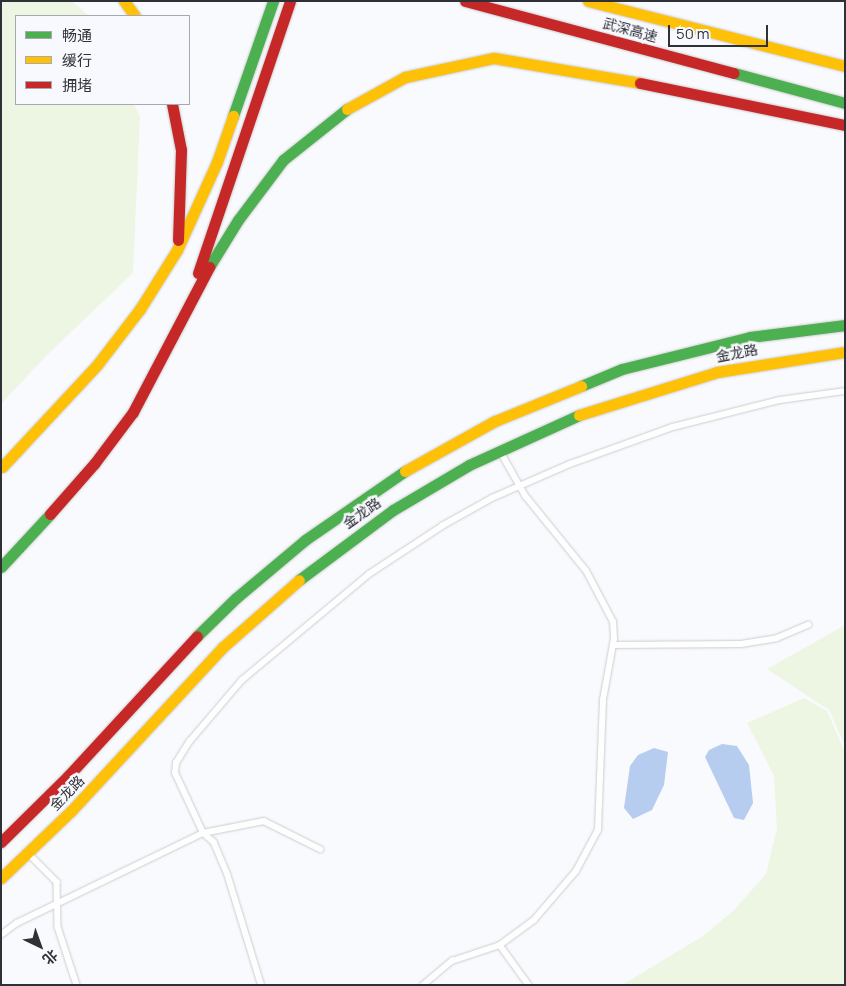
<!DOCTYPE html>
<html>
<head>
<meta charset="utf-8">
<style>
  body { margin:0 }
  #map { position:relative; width:846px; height:986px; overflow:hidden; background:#f9fafd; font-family:Manrope,"Noto Sans SC",sans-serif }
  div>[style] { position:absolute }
  .green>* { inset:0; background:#edf6e2 }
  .water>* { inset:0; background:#b6cdf0 }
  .roads { filter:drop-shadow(0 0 1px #cccdd0) drop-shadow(0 0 1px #cccdd0) }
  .lane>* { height:5.5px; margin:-2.75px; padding:0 2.75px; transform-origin:2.75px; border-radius:2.75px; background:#fefeff }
  .fast>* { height:11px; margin:-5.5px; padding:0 5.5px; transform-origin:5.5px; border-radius:5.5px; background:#4caf50 }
  .slow>* { height:11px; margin:-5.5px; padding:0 5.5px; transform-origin:5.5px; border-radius:5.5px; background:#ffc107 }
  .jam>* { height:11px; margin:-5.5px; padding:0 5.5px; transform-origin:5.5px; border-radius:5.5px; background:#c62828 }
  span { translate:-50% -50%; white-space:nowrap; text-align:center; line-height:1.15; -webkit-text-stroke:5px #f8f9fe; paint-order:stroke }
  .street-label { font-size:14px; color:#303136 }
  .frame { position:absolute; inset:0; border:2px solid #303136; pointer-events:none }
  .legend { position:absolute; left:15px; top:15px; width:175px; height:90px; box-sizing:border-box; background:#f8f9fe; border:1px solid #a8a9ae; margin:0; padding:6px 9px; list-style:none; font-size:15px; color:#303136 }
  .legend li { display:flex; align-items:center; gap:10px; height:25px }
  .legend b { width:25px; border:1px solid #a8a9ae }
  .north { position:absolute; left:15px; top:921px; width:50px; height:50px; -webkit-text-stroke:4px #f8f9fe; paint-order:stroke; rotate:138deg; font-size:14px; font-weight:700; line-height:20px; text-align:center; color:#303136 }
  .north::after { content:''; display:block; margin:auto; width:18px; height:22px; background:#303136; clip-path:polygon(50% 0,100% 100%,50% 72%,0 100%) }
  .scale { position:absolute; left:668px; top:25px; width:100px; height:22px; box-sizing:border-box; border:2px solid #303136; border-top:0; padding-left:6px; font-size:15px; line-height:18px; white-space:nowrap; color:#303136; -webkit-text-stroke:4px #f8f9fe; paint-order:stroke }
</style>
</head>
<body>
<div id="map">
  <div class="green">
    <div style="clip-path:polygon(1px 1px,72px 1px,89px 16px,16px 16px,16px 104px,134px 104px,140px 117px,133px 273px,46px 356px,1px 404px)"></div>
    <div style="clip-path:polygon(845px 625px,845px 746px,829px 710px,767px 669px)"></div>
    <div style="clip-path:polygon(804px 698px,827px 711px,845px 752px,845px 985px,622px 985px,703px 936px,733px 911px,766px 874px,777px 828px,774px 776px,747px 723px)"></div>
  </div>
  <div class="water">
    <div style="clip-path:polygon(722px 744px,737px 746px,749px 765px,753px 803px,744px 820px,734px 818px,705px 757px,709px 750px)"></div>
    <div style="clip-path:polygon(654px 748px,668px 752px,664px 785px,652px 810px,633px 819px,624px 808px,630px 766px,638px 755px)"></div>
  </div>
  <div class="roads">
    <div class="lane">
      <div style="left:613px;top:645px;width:128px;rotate:-0.4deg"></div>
      <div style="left:741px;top:644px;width:36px;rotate:-9deg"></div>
      <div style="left:777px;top:638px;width:34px;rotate:-23deg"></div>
      <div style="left:29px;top:854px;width:40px;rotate:45deg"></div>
      <div style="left:57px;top:882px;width:45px;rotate:88.7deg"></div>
      <div style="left:58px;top:927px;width:61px;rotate:71.9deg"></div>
      <div style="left:1px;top:935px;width:20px;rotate:-37deg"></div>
      <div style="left:17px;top:923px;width:207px;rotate:-25.8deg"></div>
      <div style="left:203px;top:833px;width:62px;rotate:-11.1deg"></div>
      <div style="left:264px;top:821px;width:63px;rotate:26.6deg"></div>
      <div style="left:500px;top:945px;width:49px;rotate:54.1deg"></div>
      <div style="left:261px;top:985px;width:116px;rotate:-107deg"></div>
      <div style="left:227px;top:874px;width:34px;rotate:-113deg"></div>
      <div style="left:214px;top:843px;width:15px;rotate:-138deg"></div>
      <div style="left:203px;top:833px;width:66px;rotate:-115deg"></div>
      <div style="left:175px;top:773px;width:10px;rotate:-84deg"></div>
      <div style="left:176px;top:763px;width:26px;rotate:-58deg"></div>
      <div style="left:190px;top:741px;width:80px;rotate:-49.6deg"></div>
      <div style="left:242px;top:680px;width:165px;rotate:-39.8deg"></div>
      <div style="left:369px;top:574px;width:87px;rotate:-33.3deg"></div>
      <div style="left:442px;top:526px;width:57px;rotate:-29.2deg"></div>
      <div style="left:492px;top:498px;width:85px;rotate:-23.6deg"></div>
      <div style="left:570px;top:464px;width:109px;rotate:-19.8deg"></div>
      <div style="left:673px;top:427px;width:110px;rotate:-14.2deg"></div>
      <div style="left:780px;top:400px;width:66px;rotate:-7.9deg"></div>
      <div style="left:423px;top:985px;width:38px;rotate:-40deg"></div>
      <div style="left:452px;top:961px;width:51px;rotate:-18.4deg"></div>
      <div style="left:500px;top:945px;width:42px;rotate:-36.3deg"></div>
      <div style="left:534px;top:920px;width:65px;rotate:-49.4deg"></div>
      <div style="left:576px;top:871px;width:47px;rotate:-61.8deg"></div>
      <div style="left:598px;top:830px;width:130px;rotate:-87.8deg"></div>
      <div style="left:603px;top:700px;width:62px;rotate:-79.8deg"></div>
      <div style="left:614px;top:639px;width:17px;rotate:-93deg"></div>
      <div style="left:613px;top:622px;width:58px;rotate:-117.9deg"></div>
      <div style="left:586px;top:571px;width:97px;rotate:-129.1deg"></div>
      <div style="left:525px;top:496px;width:49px;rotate:-119.2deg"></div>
    </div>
    <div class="fast">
      <div style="left:734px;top:73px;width:115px;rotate:15.1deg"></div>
      <div style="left:233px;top:116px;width:122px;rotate:-70.8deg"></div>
      <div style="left:209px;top:267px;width:55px;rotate:-58.3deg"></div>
      <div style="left:238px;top:220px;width:75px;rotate:-53.1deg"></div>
      <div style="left:283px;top:160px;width:82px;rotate:-38.6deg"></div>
      <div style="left:581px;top:386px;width:44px;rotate:-22.5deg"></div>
      <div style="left:622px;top:369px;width:132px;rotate:-14deg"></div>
      <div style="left:750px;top:337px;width:96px;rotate:-7.2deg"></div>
      <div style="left:1px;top:567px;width:72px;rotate:-47.2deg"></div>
      <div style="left:299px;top:580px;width:117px;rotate:-36.7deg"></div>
      <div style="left:393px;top:510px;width:88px;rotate:-30.6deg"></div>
      <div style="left:469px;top:465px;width:121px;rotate:-24.4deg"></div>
      <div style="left:197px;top:636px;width:54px;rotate:-44.3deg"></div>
      <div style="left:236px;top:598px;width:90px;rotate:-40deg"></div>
      <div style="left:305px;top:540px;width:121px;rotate:-34.6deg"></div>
    </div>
    <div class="slow">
      <div style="left:124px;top:1px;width:19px;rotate:54deg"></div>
      <div style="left:588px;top:1px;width:265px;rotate:14.2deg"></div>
      <div style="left:347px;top:109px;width:66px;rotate:-28.9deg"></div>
      <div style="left:405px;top:77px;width:91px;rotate:-12.1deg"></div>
      <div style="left:494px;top:58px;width:148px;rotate:9.7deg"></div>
      <div style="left:579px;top:415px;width:145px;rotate:-17.3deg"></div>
      <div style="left:717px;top:372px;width:130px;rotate:-8.9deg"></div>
      <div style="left:2px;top:467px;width:139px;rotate:-47deg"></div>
      <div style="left:97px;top:365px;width:71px;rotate:-52.5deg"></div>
      <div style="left:140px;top:309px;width:70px;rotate:-57.9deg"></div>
      <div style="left:177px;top:250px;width:97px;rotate:-65.6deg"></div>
      <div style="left:217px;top:162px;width:49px;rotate:-70.8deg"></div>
      <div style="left:405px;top:471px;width:103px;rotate:-29.1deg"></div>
      <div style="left:495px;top:421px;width:93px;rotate:-22.1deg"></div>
      <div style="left:1px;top:878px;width:98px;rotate:-43.8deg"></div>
      <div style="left:72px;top:810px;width:222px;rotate:-47.2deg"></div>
      <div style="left:223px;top:647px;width:101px;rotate:-41.4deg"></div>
    </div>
    <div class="jam">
      <div style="left:465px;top:1px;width:278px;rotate:15deg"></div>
      <div style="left:640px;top:83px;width:209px;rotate:11.6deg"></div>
      <div style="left:172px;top:104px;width:47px;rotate:78.9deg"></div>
      <div style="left:181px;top:150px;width:90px;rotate:91.9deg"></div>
      <div style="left:198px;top:273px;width:287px;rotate:-71.3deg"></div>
      <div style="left:50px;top:514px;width:67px;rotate:-48.7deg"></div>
      <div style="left:94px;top:464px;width:65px;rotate:-53.1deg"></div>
      <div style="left:133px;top:412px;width:164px;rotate:-62.3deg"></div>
      <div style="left:1px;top:842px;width:94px;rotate:-44.6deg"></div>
      <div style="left:68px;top:776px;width:190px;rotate:-47.3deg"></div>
    </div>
  </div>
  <div class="street-label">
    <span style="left:630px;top:30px;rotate:15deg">武深高速</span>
    <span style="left:737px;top:353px;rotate:-11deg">金龙路</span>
    <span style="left:362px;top:513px;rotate:-35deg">金龙路</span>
    <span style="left:67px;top:793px;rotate:-46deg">金龙路</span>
  </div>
  <div class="frame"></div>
  <ul class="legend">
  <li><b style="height:6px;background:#4caf50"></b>畅通</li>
  <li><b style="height:6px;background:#ffc107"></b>缓行</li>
  <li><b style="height:6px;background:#c62828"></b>拥堵</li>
  </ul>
  <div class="north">北</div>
  <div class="scale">50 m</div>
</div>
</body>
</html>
